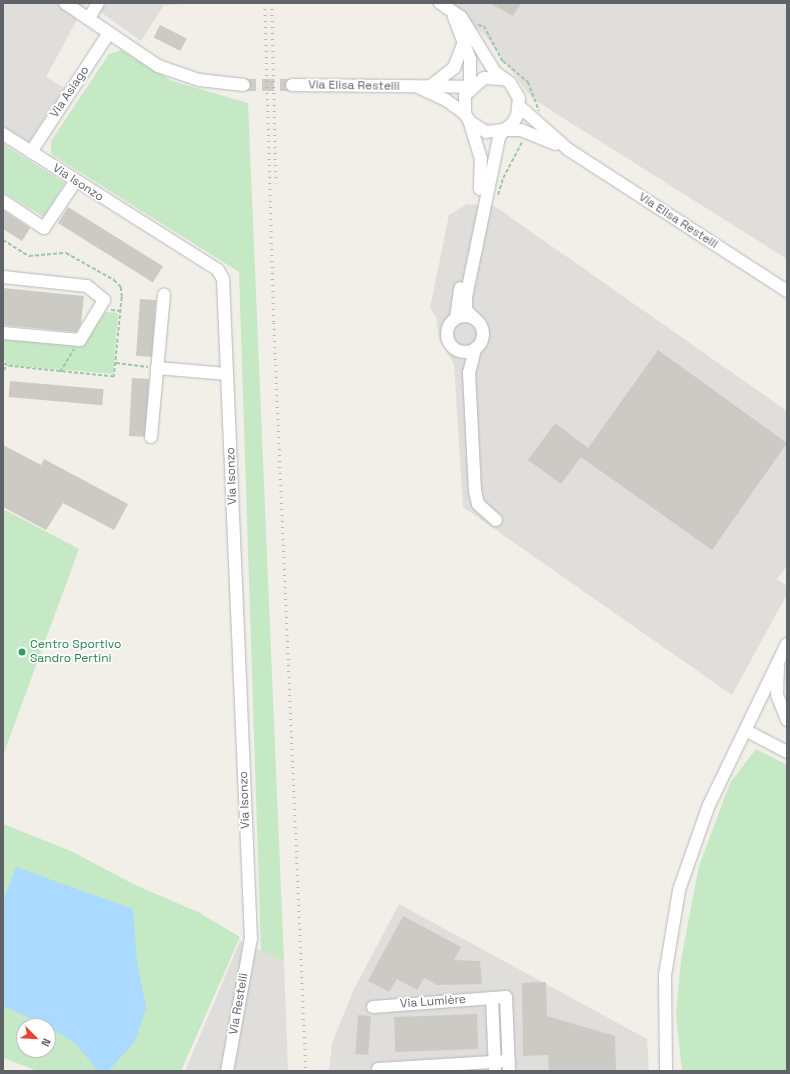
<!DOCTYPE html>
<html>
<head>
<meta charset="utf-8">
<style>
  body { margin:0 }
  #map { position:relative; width:790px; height:1074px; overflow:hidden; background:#f1efe8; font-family:"Space Grotesk",sans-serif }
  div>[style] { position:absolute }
  .industrial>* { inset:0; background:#e0deda }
  .green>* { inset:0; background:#c5e8c5 }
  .water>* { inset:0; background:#aadaff }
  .building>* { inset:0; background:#cccac5; transform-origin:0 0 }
  .minor-tunnel>* { height:12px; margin-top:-6px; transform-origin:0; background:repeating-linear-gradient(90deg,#ccccc8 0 12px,transparent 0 18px) }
  .path>* { height:1.5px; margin-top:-0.75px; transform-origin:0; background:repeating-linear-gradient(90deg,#9cc7a9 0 4px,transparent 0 6px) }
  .roads { filter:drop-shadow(0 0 1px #b5b8bc) drop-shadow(0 0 1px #b5b8bc) }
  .minor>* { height:12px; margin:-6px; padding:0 6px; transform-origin:6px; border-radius:6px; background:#fff }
  .minor>.ring { margin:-6px; padding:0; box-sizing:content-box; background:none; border:12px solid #fff; border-radius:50% }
  .rail>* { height:2.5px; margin-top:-1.25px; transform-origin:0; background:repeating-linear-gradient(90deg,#b6b7b8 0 1px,transparent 0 6px) }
  .dots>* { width:11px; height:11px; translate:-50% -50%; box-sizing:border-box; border:2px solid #fff; border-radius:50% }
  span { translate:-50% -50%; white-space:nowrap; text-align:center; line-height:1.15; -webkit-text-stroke:3.5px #fff; paint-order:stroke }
  .street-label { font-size:12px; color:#5f6368 }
  .leisure-label { font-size:12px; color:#27864d }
  .left { translate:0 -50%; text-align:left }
  .frame { position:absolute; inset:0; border:4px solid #5f6368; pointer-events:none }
  .north { position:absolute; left:16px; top:1018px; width:40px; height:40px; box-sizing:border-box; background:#fff; border:1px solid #bfc1c3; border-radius:50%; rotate:114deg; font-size:11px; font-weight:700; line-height:16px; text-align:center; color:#5f6368 }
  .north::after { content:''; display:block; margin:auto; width:14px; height:18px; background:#ea4335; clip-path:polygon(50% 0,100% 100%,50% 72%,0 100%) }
</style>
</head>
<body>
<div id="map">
  <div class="industrial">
    <div style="clip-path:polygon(3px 3px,86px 3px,46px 77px,64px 88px,29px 142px,3px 126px)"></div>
    <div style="clip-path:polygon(88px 3px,209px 3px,164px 5px,141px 41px)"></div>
    <div style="clip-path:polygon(430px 3px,787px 3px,787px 259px,533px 99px,483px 33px)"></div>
    <div style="clip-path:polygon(467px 204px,494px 206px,500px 210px,787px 411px,787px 566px,777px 579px,787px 586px,787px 594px,732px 695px,463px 507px,454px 364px,439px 338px,436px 317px,430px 308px,449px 215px)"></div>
    <div style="clip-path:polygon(399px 904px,647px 1039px,649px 1071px,329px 1071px,332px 1043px,353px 991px)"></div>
    <div style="clip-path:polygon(240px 941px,284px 961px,288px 1071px,185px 1071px)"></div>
  </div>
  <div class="green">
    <div style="clip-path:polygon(121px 50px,172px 81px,248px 103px,284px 961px,261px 951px,239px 272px,51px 154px,51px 141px,109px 54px)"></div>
    <div style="clip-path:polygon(3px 144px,65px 183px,44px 217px,3px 192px)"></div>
    <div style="clip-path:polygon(105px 312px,118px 313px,113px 374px,9px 365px,3px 359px,3px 339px,81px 346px)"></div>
    <div style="clip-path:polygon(3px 509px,79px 549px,3px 755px)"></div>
    <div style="clip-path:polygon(756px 749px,787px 765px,787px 1071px,682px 1071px,676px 1014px,681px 960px,699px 866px,730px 783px)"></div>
    <div style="clip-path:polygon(evenodd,3px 824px,71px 851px,135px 885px,198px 912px,240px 937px,181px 1071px,38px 1071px,3px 1058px,3px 824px,24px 1026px,48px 1026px,48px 1050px,24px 1050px,24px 1026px)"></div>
  </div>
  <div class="water">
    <div style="clip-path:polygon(16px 867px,133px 909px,137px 962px,146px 1008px,135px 1042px,109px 1070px,97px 1070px,76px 1044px,48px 1026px,3px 1006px,3px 901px)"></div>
  </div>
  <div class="building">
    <div style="clip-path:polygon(490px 3px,521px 3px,513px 16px)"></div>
    <div style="left:160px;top:25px;width:30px;height:14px;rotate:27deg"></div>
    <div style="left:68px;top:207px;width:112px;height:19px;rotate:32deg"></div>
    <div style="clip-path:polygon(3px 210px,30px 228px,22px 241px,3px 229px)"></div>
    <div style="clip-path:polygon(3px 288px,84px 296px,81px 324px,76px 332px,3px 325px)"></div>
    <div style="left:140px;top:299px;width:16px;height:57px;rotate:4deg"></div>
    <div style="clip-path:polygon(658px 350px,787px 443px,712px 550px,581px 457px,561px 484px,528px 460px,555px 423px,588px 448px)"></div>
    <div style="left:132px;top:378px;width:17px;height:58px;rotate:3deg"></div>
    <div style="left:10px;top:381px;width:94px;height:16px;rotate:5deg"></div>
    <div style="clip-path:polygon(3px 445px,41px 465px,44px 459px,128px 504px,114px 530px,63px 503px,46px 530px,3px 507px)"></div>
    <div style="clip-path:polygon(403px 916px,461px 947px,454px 960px,480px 961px,482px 984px,437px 985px,424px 978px,417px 990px,397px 979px,389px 992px,368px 981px)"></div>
    <div style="clip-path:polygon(546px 982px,547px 1016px,615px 1036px,616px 1071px,549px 1071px,548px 1055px,523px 1056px,522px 983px)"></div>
    <div style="left:477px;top:1014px;width:35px;height:83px;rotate:88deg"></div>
    <div style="left:358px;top:1015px;width:13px;height:39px;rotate:4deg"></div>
  </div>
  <div class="minor-tunnel">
    <div style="left:244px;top:85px;width:48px"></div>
  </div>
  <div class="path">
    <div style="left:478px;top:25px;width:6px;rotate:9deg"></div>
    <div style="left:484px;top:26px;width:40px;rotate:62deg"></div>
    <div style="left:503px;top:61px;width:33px;rotate:40deg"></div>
    <div style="left:528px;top:82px;width:31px;rotate:69deg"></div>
    <div style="left:498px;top:195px;width:18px;rotate:-74deg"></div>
    <div style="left:503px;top:178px;width:41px;rotate:-62.2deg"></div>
    <div style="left:3px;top:240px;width:31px;rotate:32deg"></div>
    <div style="left:29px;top:256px;width:37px;rotate:-5deg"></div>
    <div style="left:66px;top:253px;width:55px;rotate:29.4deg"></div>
    <div style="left:114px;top:280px;width:10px;rotate:45deg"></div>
    <div style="left:121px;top:287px;width:10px;rotate:84deg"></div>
    <div style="left:122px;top:297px;width:80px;rotate:95.7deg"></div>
    <div style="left:114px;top:377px;width:108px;rotate:-174.1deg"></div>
    <div style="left:7px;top:366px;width:6px;rotate:-135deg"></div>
    <div style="left:111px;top:310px;width:10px;rotate:6deg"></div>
    <div style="left:116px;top:363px;width:32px;rotate:7deg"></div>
    <div style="left:3px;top:370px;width:6px;rotate:-45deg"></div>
    <div style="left:60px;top:372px;width:27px;rotate:-59deg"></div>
  </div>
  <div class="roads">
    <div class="minor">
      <div style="left:65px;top:3px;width:112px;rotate:34.1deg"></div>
      <div style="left:158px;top:66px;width:43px;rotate:18.9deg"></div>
      <div style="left:199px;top:80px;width:45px;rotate:6.3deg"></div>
      <div style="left:440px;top:3px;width:25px;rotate:34deg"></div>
      <div style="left:461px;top:17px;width:65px;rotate:58.3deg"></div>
      <div style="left:495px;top:72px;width:19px;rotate:36deg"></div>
      <div style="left:510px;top:83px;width:17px;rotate:59deg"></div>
      <div style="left:519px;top:98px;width:18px;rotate:96deg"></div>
      <div style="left:517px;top:116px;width:9px;rotate:122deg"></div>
      <div style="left:512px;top:124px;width:10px;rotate:143deg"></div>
      <div style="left:504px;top:130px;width:18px;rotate:174deg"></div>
      <div style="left:486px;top:132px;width:19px;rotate:-148deg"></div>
      <div style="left:470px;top:122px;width:9px;rotate:-122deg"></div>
      <div style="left:465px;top:114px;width:19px;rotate:-90deg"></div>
      <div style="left:465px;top:95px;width:25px;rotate:-42deg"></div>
      <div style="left:484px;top:78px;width:18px;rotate:3deg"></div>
      <div style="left:89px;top:18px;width:17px;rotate:-59deg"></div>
      <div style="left:292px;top:85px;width:178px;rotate:0.6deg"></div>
      <div style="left:470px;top:87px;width:28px;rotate:-90deg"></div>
      <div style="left:470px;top:59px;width:45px;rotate:-110.9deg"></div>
      <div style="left:432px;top:85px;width:28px;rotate:-38deg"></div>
      <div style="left:454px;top:68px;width:28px;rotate:-69deg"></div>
      <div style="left:418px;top:87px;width:31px;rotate:25deg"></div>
      <div style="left:446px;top:100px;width:24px;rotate:36deg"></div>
      <div style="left:520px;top:107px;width:65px;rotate:41.3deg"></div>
      <div style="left:569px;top:150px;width:260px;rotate:32.9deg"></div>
      <div style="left:470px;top:123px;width:37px;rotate:73deg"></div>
      <div style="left:481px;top:158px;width:31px;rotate:92deg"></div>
      <div style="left:3px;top:134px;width:254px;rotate:32.3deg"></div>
      <div style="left:218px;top:270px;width:10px;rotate:61deg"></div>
      <div style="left:223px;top:279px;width:660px;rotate:87.57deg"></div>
      <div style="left:251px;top:938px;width:135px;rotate:100.2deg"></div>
      <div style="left:31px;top:152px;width:142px;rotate:-56.8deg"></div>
      <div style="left:3px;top:201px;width:49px;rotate:33.4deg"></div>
      <div style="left:44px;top:228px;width:55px;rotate:-56deg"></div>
      <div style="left:3px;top:277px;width:84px;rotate:6.1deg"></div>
      <div style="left:87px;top:286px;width:22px;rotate:39deg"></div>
      <div style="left:104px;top:300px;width:47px;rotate:121deg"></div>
      <div style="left:80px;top:340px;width:77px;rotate:-174.8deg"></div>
      <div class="ring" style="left:447px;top:316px;width:24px;height:24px"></div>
      <div style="left:456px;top:318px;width:30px;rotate:-82deg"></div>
      <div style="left:475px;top:319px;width:13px;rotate:-135deg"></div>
      <div style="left:466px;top:310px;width:13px;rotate:-90deg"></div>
      <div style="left:466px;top:297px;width:163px;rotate:-78.3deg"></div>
      <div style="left:499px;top:137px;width:9px;rotate:-54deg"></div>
      <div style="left:504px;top:130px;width:17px"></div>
      <div style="left:521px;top:130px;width:37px;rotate:22deg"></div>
      <div style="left:475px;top:349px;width:25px;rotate:104deg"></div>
      <div style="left:469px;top:373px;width:118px;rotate:87.1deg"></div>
      <div style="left:475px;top:491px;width:13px;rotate:77deg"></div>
      <div style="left:478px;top:504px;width:24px;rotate:42deg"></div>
      <div style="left:157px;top:368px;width:70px;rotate:4.9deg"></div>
      <div style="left:151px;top:437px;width:143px;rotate:-84.8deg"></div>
      <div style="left:778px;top:667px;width:28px;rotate:92deg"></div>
      <div style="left:777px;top:695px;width:27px;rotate:68deg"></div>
      <div style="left:745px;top:730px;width:47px;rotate:27.6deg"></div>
      <div style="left:492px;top:998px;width:73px;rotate:87.6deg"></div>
      <div style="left:373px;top:1007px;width:133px;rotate:-4.3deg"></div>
      <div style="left:506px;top:997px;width:74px;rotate:87.7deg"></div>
      <div style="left:378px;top:1069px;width:131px;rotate:-3.5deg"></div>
      <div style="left:666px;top:1071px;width:96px;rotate:-90.6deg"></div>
      <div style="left:665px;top:975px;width:86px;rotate:-80.6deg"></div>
      <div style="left:679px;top:890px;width:90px;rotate:-70.6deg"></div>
      <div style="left:709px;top:805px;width:179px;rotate:-64.2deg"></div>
    </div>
  </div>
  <div class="rail">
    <div style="left:265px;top:3px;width:320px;rotate:88.4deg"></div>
    <div style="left:274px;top:323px;width:749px;rotate:87.55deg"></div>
    <div style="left:272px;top:3px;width:180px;rotate:88.7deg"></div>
  </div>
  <div class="dots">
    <div style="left:22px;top:652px;background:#2e9e5b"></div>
  </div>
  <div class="street-label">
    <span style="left:354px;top:86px;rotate:1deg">Via Elisa Restelli</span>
    <span style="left:70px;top:92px;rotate:-56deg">Via Asiago</span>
    <span style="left:78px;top:183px;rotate:33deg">Via Isonzo</span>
    <span style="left:678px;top:221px;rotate:33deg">Via Elisa Restelli</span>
    <span style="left:232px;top:476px;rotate:-92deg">Via Isonzo</span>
    <span style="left:245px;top:800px;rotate:-92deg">Via Isonzo</span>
    <span style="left:433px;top:1002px;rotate:-4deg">Via Lumière</span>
    <span style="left:239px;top:1004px;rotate:-80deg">Via Restelli</span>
  </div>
  <div class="leisure-label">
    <span class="left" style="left:30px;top:652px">Centro Sportivo<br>Sandro Pertini</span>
  </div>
  <div class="frame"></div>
  <div class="north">N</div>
</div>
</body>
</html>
